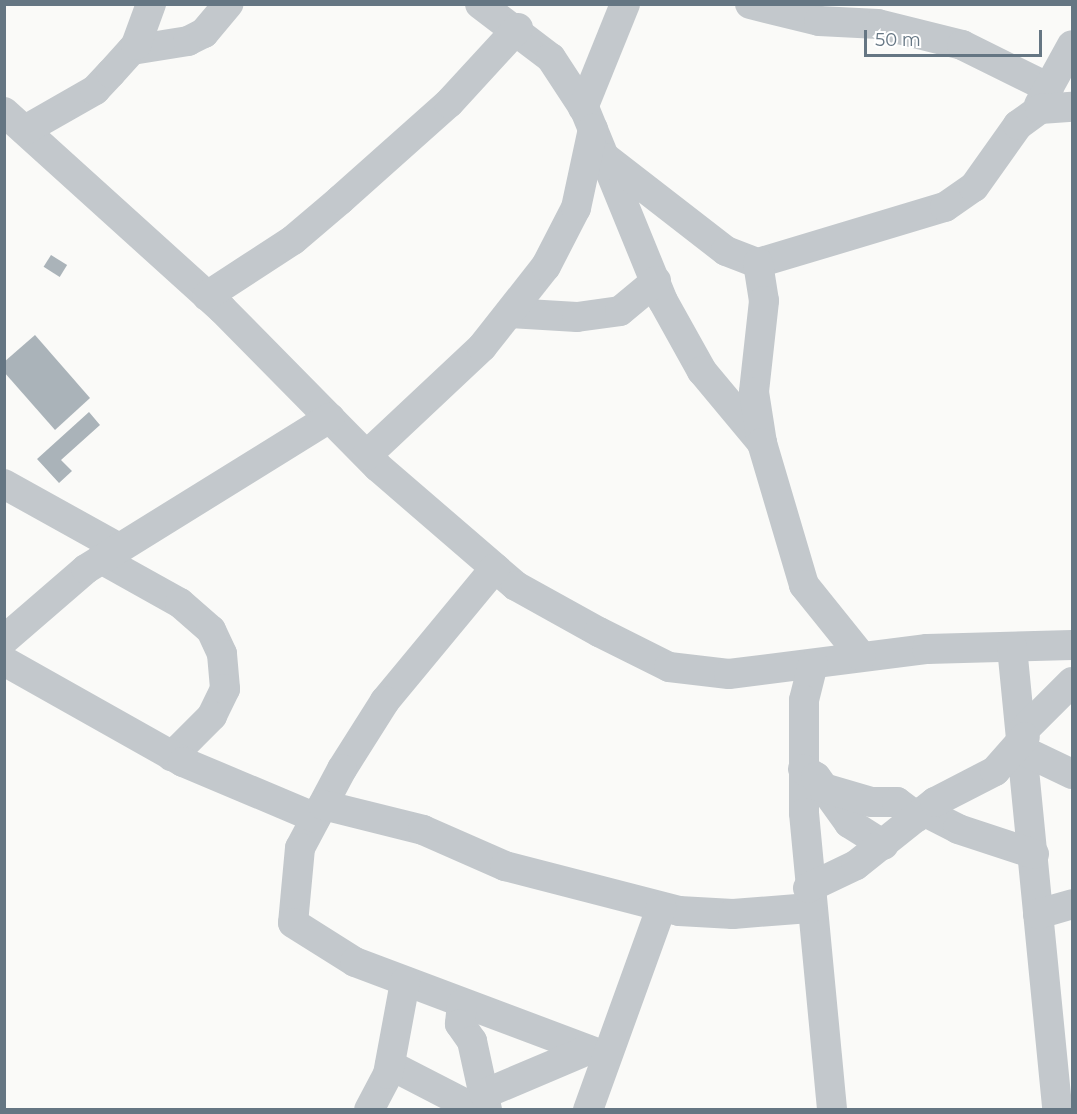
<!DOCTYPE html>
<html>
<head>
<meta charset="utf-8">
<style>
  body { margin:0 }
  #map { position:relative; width:1077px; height:1114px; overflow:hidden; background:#fafaf8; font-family:Montserrat,sans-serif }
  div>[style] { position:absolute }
  .building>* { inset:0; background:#aab3b9; transform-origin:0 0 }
  .minor>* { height:30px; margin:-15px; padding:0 15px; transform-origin:15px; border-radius:15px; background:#c3c8cc }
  span { translate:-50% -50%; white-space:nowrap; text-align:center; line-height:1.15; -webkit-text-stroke:6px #fff; paint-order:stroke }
  .frame { position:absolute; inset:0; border:6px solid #657683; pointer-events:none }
  .scale { position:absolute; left:864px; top:30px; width:178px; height:27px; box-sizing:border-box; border:3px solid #657683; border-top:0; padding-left:8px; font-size:18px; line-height:21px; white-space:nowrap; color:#657683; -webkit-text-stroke:4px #fff; paint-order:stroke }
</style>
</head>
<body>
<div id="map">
  <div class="building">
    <div style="left:51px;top:255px;width:19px;height:14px;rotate:32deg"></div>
    <div style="clip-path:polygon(35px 335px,90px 398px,55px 430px,4px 372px,4px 362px)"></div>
    <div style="clip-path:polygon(89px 412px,100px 425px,61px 460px,72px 471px,59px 483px,37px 459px)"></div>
  </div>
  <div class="minor">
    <div style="left:480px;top:4px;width:89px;rotate:37.3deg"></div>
    <div style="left:551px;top:58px;width:62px;rotate:56.8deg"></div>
    <div style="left:585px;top:110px;width:206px;rotate:67.8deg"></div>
    <div style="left:663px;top:301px;width:80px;rotate:60.9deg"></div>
    <div style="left:702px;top:371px;width:94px;rotate:50.2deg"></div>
    <div style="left:750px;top:4px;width:71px;rotate:13.8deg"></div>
    <div style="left:819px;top:21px;width:59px;rotate:2.9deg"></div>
    <div style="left:878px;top:24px;width:87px;rotate:14deg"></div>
    <div style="left:962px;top:45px;width:97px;rotate:26.3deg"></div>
    <div style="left:132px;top:50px;width:57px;rotate:-9.1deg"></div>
    <div style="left:188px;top:41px;width:18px;rotate:-27deg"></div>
    <div style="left:204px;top:33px;width:38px;rotate:-50deg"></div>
    <div style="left:1039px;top:105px;width:68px;rotate:-61.2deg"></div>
    <div style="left:583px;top:108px;width:112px;rotate:-68deg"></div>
    <div style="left:4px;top:112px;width:294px;rotate:42.1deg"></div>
    <div style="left:222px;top:309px;width:222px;rotate:45.4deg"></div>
    <div style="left:378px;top:467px;width:182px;rotate:40.8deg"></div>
    <div style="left:516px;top:586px;width:95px;rotate:29deg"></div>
    <div style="left:599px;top:632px;width:78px;rotate:26.6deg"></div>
    <div style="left:669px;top:667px;width:60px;rotate:6.7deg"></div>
    <div style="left:729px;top:674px;width:200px;rotate:-7.2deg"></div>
    <div style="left:927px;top:649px;width:145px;rotate:-1.6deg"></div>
    <div style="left:25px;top:130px;width:81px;rotate:-29.7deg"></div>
    <div style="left:95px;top:90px;width:23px;rotate:-47deg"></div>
    <div style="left:111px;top:73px;width:38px;rotate:-48deg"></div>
    <div style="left:136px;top:45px;width:44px;rotate:-69.9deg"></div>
    <div style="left:606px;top:158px;width:152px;rotate:37.8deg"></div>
    <div style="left:726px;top:251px;width:34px;rotate:21deg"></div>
    <div style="left:758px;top:263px;width:195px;rotate:-16.7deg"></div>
    <div style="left:945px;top:207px;width:35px;rotate:-35deg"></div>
    <div style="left:974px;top:187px;width:76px;rotate:-54.6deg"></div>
    <div style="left:1018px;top:125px;width:27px;rotate:-36deg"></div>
    <div style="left:1040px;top:109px;width:32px;rotate:-4deg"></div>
    <div style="left:758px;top:263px;width:38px;rotate:81deg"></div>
    <div style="left:764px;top:301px;width:92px;rotate:96.3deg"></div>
    <div style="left:754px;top:392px;width:52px;rotate:81.1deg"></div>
    <div style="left:762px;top:443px;width:148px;rotate:73.5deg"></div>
    <div style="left:804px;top:585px;width:91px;rotate:51.2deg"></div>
    <div style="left:207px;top:296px;width:103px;rotate:-33.1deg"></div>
    <div style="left:293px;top:240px;width:62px;rotate:-40.4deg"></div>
    <div style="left:340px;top:200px;width:146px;rotate:-41.7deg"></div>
    <div style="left:449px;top:103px;width:102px;rotate:-47.4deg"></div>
    <div style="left:510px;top:313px;width:67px;rotate:3.4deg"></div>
    <div style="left:577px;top:317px;width:43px;rotate:-7.9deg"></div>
    <div style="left:620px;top:311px;width:47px;rotate:-39.8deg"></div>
    <div style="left:367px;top:455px;width:158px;rotate:-43.2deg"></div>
    <div style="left:482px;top:347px;width:103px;rotate:-51.7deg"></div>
    <div style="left:546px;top:266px;width:65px;rotate:-62.7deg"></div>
    <div style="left:576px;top:208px;width:81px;rotate:-77.9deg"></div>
    <div style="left:4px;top:484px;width:132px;rotate:29.1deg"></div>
    <div style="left:101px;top:559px;width:90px;rotate:29.1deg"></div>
    <div style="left:180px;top:603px;width:41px;rotate:41.1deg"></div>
    <div style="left:211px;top:630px;width:26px;rotate:65deg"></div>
    <div style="left:222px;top:654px;width:35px;rotate:85deg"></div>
    <div style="left:225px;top:689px;width:30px;rotate:116deg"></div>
    <div style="left:212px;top:716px;width:57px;rotate:135deg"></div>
    <div style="left:495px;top:568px;width:173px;rotate:129.6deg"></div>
    <div style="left:385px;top:701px;width:80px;rotate:122.3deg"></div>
    <div style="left:342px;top:769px;width:89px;rotate:118deg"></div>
    <div style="left:300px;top:848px;width:75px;rotate:95.3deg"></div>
    <div style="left:293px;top:923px;width:73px;rotate:32.2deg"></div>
    <div style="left:355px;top:962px;width:265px;rotate:20.6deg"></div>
    <div style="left:4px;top:640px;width:108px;rotate:-40.9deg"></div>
    <div style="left:86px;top:569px;width:287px;rotate:-31.8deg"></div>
    <div style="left:1012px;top:647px;width:465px;rotate:84.4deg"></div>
    <div style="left:4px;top:661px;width:206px;rotate:29.4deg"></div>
    <div style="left:183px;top:762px;width:144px;rotate:22.8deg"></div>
    <div style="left:813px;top:664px;width:37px;rotate:104deg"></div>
    <div style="left:804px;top:700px;width:113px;rotate:90deg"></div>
    <div style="left:804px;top:813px;width:298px;rotate:84.6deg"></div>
    <div style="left:1024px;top:730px;width:68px;rotate:-45deg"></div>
    <div style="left:1026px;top:752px;width:51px;rotate:25.6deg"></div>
    <div style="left:803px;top:769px;width:15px;rotate:32deg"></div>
    <div style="left:816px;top:777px;width:57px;rotate:54.3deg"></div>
    <div style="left:849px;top:823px;width:41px;rotate:32.2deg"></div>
    <div style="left:824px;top:788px;width:49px;rotate:16.6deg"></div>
    <div style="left:871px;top:802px;width:26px"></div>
    <div style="left:897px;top:802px;width:25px;rotate:37deg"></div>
    <div style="left:323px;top:805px;width:103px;rotate:14deg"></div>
    <div style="left:423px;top:830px;width:90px;rotate:23.7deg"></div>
    <div style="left:505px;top:866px;width:180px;rotate:14.5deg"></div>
    <div style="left:679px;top:911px;width:54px;rotate:3.2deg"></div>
    <div style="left:733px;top:914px;width:77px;rotate:-4.5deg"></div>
    <div style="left:923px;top:811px;width:39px;rotate:27deg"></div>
    <div style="left:958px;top:829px;width:80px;rotate:18.2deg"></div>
    <div style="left:808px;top:888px;width:53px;rotate:-25.6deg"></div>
    <div style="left:856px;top:865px;width:101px;rotate:-38.6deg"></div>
    <div style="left:935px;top:802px;width:68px;rotate:-27.3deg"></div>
    <div style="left:995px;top:771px;width:45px;rotate:-48.6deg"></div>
    <div style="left:1038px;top:914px;width:35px;rotate:-16deg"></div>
    <div style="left:462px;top:1004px;width:20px;rotate:96deg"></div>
    <div style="left:460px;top:1024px;width:21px;rotate:55deg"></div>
    <div style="left:472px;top:1041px;width:71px;rotate:77.7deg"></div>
    <div style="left:390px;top:1065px;width:98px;rotate:27.3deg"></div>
    <div style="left:484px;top:1094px;width:113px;rotate:-22.9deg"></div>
    <div style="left:369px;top:1110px;width:41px;rotate:-62.2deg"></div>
    <div style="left:388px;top:1074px;width:94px;rotate:-79.5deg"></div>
    <div style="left:588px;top:1110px;width:215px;rotate:-70.1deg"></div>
  </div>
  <div class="frame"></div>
  <div class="scale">50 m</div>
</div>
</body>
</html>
